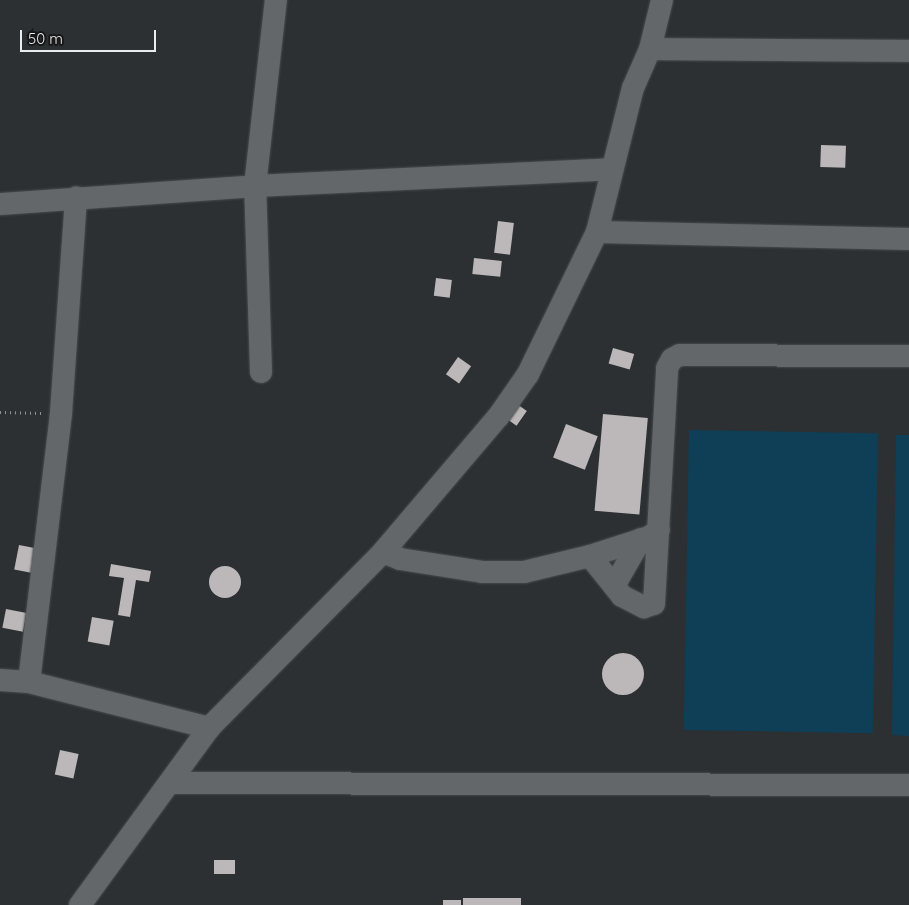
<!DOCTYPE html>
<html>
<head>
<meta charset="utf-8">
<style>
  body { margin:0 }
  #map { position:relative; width:909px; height:905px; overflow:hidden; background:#2c3032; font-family:Quicksand,sans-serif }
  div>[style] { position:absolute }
  .green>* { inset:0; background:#0e3f57; transform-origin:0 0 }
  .building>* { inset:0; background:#bcb7b9; transform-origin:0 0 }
  .round { border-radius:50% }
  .path>* { height:3px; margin-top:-1.5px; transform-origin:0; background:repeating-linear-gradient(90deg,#909395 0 1px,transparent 0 5px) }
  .roads { filter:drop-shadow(0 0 1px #484b4c) drop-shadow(0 0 1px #484b4c) }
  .minor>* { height:22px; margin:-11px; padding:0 11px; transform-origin:11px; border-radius:11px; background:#636769 }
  span { translate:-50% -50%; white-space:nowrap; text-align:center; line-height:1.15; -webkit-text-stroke:5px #161718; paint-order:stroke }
  .scale { position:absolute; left:20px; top:30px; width:136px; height:22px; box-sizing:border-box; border:2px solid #e9ebed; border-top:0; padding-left:6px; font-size:15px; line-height:18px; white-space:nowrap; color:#e9ebed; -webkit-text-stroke:4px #161718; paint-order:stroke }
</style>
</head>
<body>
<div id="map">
  <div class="green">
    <div style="left:689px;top:430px;width:189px;height:300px;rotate:1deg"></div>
    <div style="clip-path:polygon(896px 435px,909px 435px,909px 736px,892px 735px)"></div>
  </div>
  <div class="building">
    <div style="left:821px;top:145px;width:25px;height:22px;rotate:2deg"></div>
    <div style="left:498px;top:221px;width:16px;height:32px;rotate:7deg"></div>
    <div style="left:474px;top:258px;width:28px;height:16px;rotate:6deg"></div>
    <div style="left:436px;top:278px;width:16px;height:18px;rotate:7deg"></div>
    <div style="left:613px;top:348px;width:22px;height:16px;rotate:16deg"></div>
    <div style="left:458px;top:357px;width:16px;height:21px;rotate:35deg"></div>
    <div style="left:517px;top:404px;width:12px;height:18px;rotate:35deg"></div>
    <div style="left:603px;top:414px;width:45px;height:97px;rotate:5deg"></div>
    <div style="left:566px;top:424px;width:34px;height:36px;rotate:21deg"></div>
    <div style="left:19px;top:545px;width:21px;height:25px;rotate:11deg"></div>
    <div style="clip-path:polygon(111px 564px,151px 571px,149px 582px,136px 580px,130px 617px,118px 615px,124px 578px,109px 576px)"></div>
    <div class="round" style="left:209px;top:566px;width:32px;height:32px"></div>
    <div style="left:6px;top:609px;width:21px;height:19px;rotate:11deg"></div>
    <div style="left:92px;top:617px;width:22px;height:25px;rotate:10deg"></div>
    <div class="round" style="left:602px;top:653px;width:42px;height:42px"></div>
    <div style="left:60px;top:750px;width:19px;height:25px;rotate:12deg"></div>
    <div style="left:214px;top:860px;width:21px;height:14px"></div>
    <div style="left:463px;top:898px;width:58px;height:7px"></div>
    <div style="left:443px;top:900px;width:18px;height:5px"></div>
  </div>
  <div class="path">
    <div style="left:0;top:412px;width:41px;rotate:1.4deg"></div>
  </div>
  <div class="roads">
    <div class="minor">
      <div style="left:650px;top:49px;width:259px;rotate:0.4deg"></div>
      <div style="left:0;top:204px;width:256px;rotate:-4deg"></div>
      <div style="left:255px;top:186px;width:357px;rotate:-2.7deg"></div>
      <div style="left:597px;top:232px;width:312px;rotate:1.3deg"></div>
      <div style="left:261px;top:372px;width:186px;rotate:-91.8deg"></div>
      <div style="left:255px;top:186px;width:187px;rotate:-83.6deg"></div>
      <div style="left:383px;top:552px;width:18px;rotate:22deg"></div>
      <div style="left:400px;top:559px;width:83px;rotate:9deg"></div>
      <div style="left:482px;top:572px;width:42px"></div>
      <div style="left:524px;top:572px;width:68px;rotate:-13.6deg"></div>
      <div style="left:590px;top:556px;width:62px;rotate:-17.9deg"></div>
      <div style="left:649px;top:537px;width:12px;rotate:-35deg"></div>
      <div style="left:590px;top:556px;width:51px;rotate:51.3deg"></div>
      <div style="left:622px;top:596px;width:25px;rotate:27deg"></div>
      <div style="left:644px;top:607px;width:10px;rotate:-17deg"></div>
      <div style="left:654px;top:604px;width:236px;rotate:-86.8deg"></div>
      <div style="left:667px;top:368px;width:10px;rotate:-61deg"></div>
      <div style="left:672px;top:359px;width:9px;rotate:-27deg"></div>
      <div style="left:680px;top:355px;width:229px;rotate:0.3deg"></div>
      <div style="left:614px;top:586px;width:54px;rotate:-60.1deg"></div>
      <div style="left:0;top:680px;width:29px;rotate:4deg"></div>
      <div style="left:29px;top:682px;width:186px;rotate:14.3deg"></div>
      <div style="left:29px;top:682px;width:271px;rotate:-83.2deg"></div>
      <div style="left:61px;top:413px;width:216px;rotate:-86deg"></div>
      <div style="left:171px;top:783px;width:738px;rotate:0.16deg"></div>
      <div style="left:80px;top:905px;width:219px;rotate:-53.9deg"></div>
      <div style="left:209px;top:728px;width:247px;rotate:-45.3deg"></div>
      <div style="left:383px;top:552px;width:177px;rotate:-49.6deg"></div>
      <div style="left:498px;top:417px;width:52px;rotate:-55.1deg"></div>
      <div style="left:528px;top:374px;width:158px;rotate:-64.1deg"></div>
      <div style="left:597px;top:232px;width:148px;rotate:-76deg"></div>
      <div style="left:633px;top:88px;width:43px;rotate:-66.4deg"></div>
      <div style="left:650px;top:49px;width:50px;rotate:-76.2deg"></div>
    </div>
  </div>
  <div class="scale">50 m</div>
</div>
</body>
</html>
